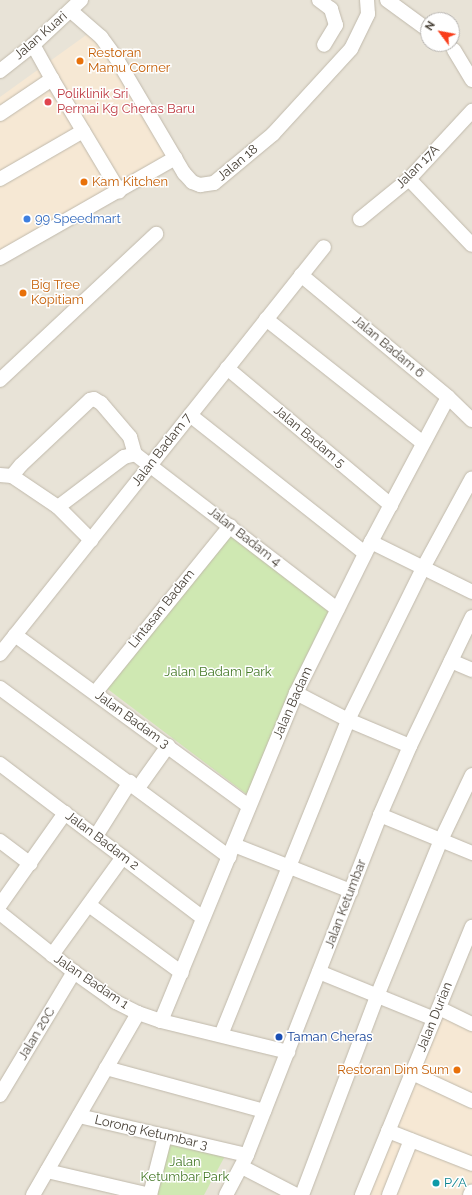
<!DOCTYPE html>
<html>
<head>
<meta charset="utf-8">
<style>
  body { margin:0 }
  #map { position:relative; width:472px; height:1195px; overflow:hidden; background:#f4f1e9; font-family:Raleway,sans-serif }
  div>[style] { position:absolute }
  .residential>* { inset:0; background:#e8e3d7 }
  .commercial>* { inset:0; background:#f6e8d4 }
  .green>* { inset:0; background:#cfe8b2 }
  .roads { filter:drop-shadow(0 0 1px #c0b9ab) drop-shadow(0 0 1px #c0b9ab) }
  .minor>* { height:14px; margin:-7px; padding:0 7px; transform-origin:7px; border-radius:7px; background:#fff }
  .dots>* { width:11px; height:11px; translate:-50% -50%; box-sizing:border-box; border:2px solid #fff; border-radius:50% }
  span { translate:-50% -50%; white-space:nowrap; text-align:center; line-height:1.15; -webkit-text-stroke:3px #fff; paint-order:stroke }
  .street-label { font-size:13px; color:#484137 }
  .food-label { font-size:13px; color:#c56008 }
  .left { translate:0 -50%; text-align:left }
  .right { translate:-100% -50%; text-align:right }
  .health-label { font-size:13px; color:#be3a42 }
  .shop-label { font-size:13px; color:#366cbe }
  .park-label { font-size:13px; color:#477a2a }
  .transit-label { font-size:13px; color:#164399 }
  .culture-label { font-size:13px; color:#0d838f }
  .north { position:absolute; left:420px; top:12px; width:40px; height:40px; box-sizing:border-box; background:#fff; border:1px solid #b6b3af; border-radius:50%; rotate:302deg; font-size:11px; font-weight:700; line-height:16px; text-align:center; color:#484137 }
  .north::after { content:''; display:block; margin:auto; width:14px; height:18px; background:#f93e1b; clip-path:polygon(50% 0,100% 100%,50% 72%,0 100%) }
</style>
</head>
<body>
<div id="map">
  <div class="residential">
    <div style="clip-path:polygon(evenodd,0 0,472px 0,472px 1195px,0 1195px,0 0,428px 20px,452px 20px,452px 44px,428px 44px,428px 20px)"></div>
  </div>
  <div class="commercial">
    <div style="clip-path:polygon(89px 33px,98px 41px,168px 156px,0 253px,0 97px)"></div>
    <div style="clip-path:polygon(436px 1005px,472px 1023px,472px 1195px,358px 1195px)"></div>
  </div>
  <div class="green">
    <div style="clip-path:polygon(230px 526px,337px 609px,249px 796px,105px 687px)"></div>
    <div style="clip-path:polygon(167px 1143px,225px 1156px,204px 1195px,155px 1195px)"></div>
  </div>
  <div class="roads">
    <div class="minor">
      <div style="left:319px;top:0;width:15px;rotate:37deg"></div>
      <div style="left:331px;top:9px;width:17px;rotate:73deg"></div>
      <div style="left:336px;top:25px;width:23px;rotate:121deg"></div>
      <div style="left:387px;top:0;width:51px;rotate:36.2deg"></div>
      <div style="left:71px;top:11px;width:40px;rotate:41deg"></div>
      <div style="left:101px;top:37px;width:24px;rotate:54deg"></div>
      <div style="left:115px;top:56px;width:136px;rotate:59.5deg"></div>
      <div style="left:184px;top:173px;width:12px;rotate:48deg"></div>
      <div style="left:192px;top:182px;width:9px;rotate:21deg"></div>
      <div style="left:200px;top:185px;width:14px;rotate:-8deg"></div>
      <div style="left:214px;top:183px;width:77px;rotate:-39.7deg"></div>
      <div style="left:273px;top:134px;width:115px;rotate:-47.5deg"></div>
      <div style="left:351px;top:49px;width:39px;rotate:-64deg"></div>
      <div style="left:368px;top:14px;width:14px;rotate:-94deg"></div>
      <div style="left:454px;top:50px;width:35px;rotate:59deg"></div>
      <div style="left:0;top:71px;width:42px;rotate:-38.2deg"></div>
      <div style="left:33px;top:45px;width:66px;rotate:-43.2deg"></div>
      <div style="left:52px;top:79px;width:131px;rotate:59.1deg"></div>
      <div style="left:0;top:114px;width:63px;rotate:-33.9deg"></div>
      <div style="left:52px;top:79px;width:39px;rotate:-119deg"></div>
      <div style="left:0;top:179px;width:96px;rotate:-30deg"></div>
      <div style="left:409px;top:179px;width:91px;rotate:46.3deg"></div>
      <div style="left:360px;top:219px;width:63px;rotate:-39.2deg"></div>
      <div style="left:409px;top:179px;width:93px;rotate:-47.2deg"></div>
      <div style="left:0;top:258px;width:202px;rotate:-29.7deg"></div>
      <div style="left:301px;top:275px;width:191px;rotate:39.7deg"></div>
      <div style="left:448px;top:397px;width:33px;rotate:44deg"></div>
      <div style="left:266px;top:319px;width:200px;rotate:38.3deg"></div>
      <div style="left:227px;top:368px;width:214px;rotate:39.9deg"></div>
      <div style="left:0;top:380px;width:214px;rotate:-43.1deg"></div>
      <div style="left:190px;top:415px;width:223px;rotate:38.3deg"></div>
      <div style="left:0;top:475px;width:12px;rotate:5deg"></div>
      <div style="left:12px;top:476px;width:55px;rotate:34deg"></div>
      <div style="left:58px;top:507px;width:47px;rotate:45deg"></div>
      <div style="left:12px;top:476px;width:14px;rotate:-51deg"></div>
      <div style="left:21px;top:465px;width:95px;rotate:-43.3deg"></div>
      <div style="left:90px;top:400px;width:4px;rotate:-14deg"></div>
      <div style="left:94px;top:399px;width:8px;rotate:30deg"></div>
      <div style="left:101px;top:403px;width:45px;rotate:49.5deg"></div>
      <div style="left:130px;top:437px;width:18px;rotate:74deg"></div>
      <div style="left:58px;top:507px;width:83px;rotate:-37.1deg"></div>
      <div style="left:124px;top:457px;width:11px;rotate:-15deg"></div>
      <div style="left:135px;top:454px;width:255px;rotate:37.5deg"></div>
      <div style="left:371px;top:542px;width:113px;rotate:26.3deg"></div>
      <div style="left:15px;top:635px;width:290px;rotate:36.2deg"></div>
      <div style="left:0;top:654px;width:520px;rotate:-51.48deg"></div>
      <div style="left:451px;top:661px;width:23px;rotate:23deg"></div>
      <div style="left:0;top:688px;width:285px;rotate:36.4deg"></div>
      <div style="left:95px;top:693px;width:215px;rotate:-51deg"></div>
      <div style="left:296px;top:693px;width:59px;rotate:27.4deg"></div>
      <div style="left:348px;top:720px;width:67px;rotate:22.8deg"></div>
      <div style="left:0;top:764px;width:255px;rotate:37.2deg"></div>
      <div style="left:138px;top:788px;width:52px;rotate:-54.5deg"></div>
      <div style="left:380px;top:815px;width:100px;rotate:22.4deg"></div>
      <div style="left:96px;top:836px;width:64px;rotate:-57.8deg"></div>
      <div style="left:0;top:841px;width:38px;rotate:37deg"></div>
      <div style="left:234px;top:845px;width:126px;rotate:21.5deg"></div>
      <div style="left:0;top:905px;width:113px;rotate:-54.8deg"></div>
      <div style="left:89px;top:905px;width:115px;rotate:36.2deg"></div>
      <div style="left:0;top:913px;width:95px;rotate:38.6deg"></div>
      <div style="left:74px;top:972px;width:52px;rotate:35.5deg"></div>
      <div style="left:116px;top:1002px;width:25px;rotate:27deg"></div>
      <div style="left:138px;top:1013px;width:24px;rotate:19deg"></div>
      <div style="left:161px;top:1021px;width:131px;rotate:13.7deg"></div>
      <div style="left:52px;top:955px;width:121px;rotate:-54.1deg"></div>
      <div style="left:319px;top:972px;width:124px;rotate:22.2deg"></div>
      <div style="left:439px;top:1008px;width:37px;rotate:26deg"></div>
      <div style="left:161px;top:1021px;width:355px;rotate:-67.6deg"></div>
      <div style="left:296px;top:693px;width:169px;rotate:-63.6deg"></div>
      <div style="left:371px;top:542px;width:164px;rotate:-62deg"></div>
      <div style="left:221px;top:1035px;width:340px;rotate:-68deg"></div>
      <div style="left:348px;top:720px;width:169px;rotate:-63.7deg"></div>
      <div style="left:423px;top:568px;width:102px;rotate:-61.4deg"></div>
      <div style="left:106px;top:1068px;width:164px;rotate:15.2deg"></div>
      <div style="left:412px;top:1073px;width:66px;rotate:25deg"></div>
      <div style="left:0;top:1095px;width:144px;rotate:-59deg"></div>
      <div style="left:79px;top:1116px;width:172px;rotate:13.1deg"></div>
      <div style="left:388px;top:1131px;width:90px;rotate:21.4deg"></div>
      <div style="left:242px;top:1167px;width:61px;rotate:27.4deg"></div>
      <div style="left:47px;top:1171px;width:106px;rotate:13.1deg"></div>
      <div style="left:33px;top:1195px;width:210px;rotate:-60deg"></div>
      <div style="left:150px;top:1195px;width:61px;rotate:-75.7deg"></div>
      <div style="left:226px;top:1195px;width:45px;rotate:-62.3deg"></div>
      <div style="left:247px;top:1155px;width:365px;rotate:-68.6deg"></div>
      <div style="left:380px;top:815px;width:75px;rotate:-66.5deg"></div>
      <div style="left:410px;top:746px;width:143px;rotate:-64.3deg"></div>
      <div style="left:302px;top:1195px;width:213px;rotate:-69.3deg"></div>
      <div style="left:377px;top:996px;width:169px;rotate:-67.7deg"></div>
      <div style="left:441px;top:840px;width:72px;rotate:-64.5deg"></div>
      <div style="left:362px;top:1195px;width:290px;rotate:-67.7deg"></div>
      <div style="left:389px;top:1195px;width:59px;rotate:-68.2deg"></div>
      <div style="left:470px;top:1195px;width:4px;rotate:-63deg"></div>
    </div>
  </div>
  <div class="dots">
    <div style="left:80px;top:61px;background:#e8710a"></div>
    <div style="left:48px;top:102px;background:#e0444e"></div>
    <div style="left:84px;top:182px;background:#e8710a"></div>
    <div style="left:27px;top:219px;background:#3f7fe0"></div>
    <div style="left:23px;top:293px;background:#e8710a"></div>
    <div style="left:279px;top:1037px;background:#1a4fb4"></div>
    <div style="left:457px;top:1070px;background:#e8710a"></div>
    <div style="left:436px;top:1183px;background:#0f9aa8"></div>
  </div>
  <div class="street-label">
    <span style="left:41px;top:36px;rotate:-41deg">Jalan Kuari</span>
    <span style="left:238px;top:163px;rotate:-40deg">Jalan 18</span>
    <span style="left:418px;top:167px;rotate:-45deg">Jalan 17A</span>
    <span style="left:388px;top:347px;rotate:40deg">Jalan Badam 6</span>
    <span style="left:309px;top:437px;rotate:40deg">Jalan Badam 5</span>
    <span style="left:162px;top:450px;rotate:-52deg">Jalan Badam 7</span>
    <span style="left:244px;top:537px;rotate:38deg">Jalan Badam 4</span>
    <span style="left:162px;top:609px;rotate:-51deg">Lintasan Badam</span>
    <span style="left:293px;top:703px;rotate:-66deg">Jalan Badam</span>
    <span style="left:132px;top:720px;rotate:36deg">Jalan Badam 3</span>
    <span style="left:102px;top:841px;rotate:37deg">Jalan Badam 2</span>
    <span style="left:346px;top:904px;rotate:-69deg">Jalan Ketumbar</span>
    <span style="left:91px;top:982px;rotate:34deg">Jalan Badam 1</span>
    <span style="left:435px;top:1017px;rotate:-68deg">Jalan Durian</span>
    <span style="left:37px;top:1034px;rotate:-59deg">Jalan 20C</span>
    <span style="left:151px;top:1133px;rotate:13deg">Lorong Ketumbar 3</span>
  </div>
  <div class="food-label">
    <span class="left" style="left:88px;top:61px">Restoran<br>Mamu Corner</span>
    <span class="left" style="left:92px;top:182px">Kam Kitchen</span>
    <span class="left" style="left:31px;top:293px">Big Tree<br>Kopitiam</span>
    <span class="right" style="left:449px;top:1070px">Restoran Dim Sum</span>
  </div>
  <div class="health-label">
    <span class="left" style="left:57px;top:102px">Poliklinik Sri<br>Permai Kg Cheras Baru</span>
  </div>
  <div class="shop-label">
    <span class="left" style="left:35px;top:219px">99 Speedmart</span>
  </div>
  <div class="park-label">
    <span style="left:218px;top:672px">Jalan Badam Park</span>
    <span style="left:185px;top:1170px">Jalan<br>Ketumbar Park</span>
  </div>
  <div class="transit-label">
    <span class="left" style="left:287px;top:1037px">Taman Cheras</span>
  </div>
  <div class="culture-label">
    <span class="left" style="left:444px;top:1183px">P/A</span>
  </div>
  <div class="north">N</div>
</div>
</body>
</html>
